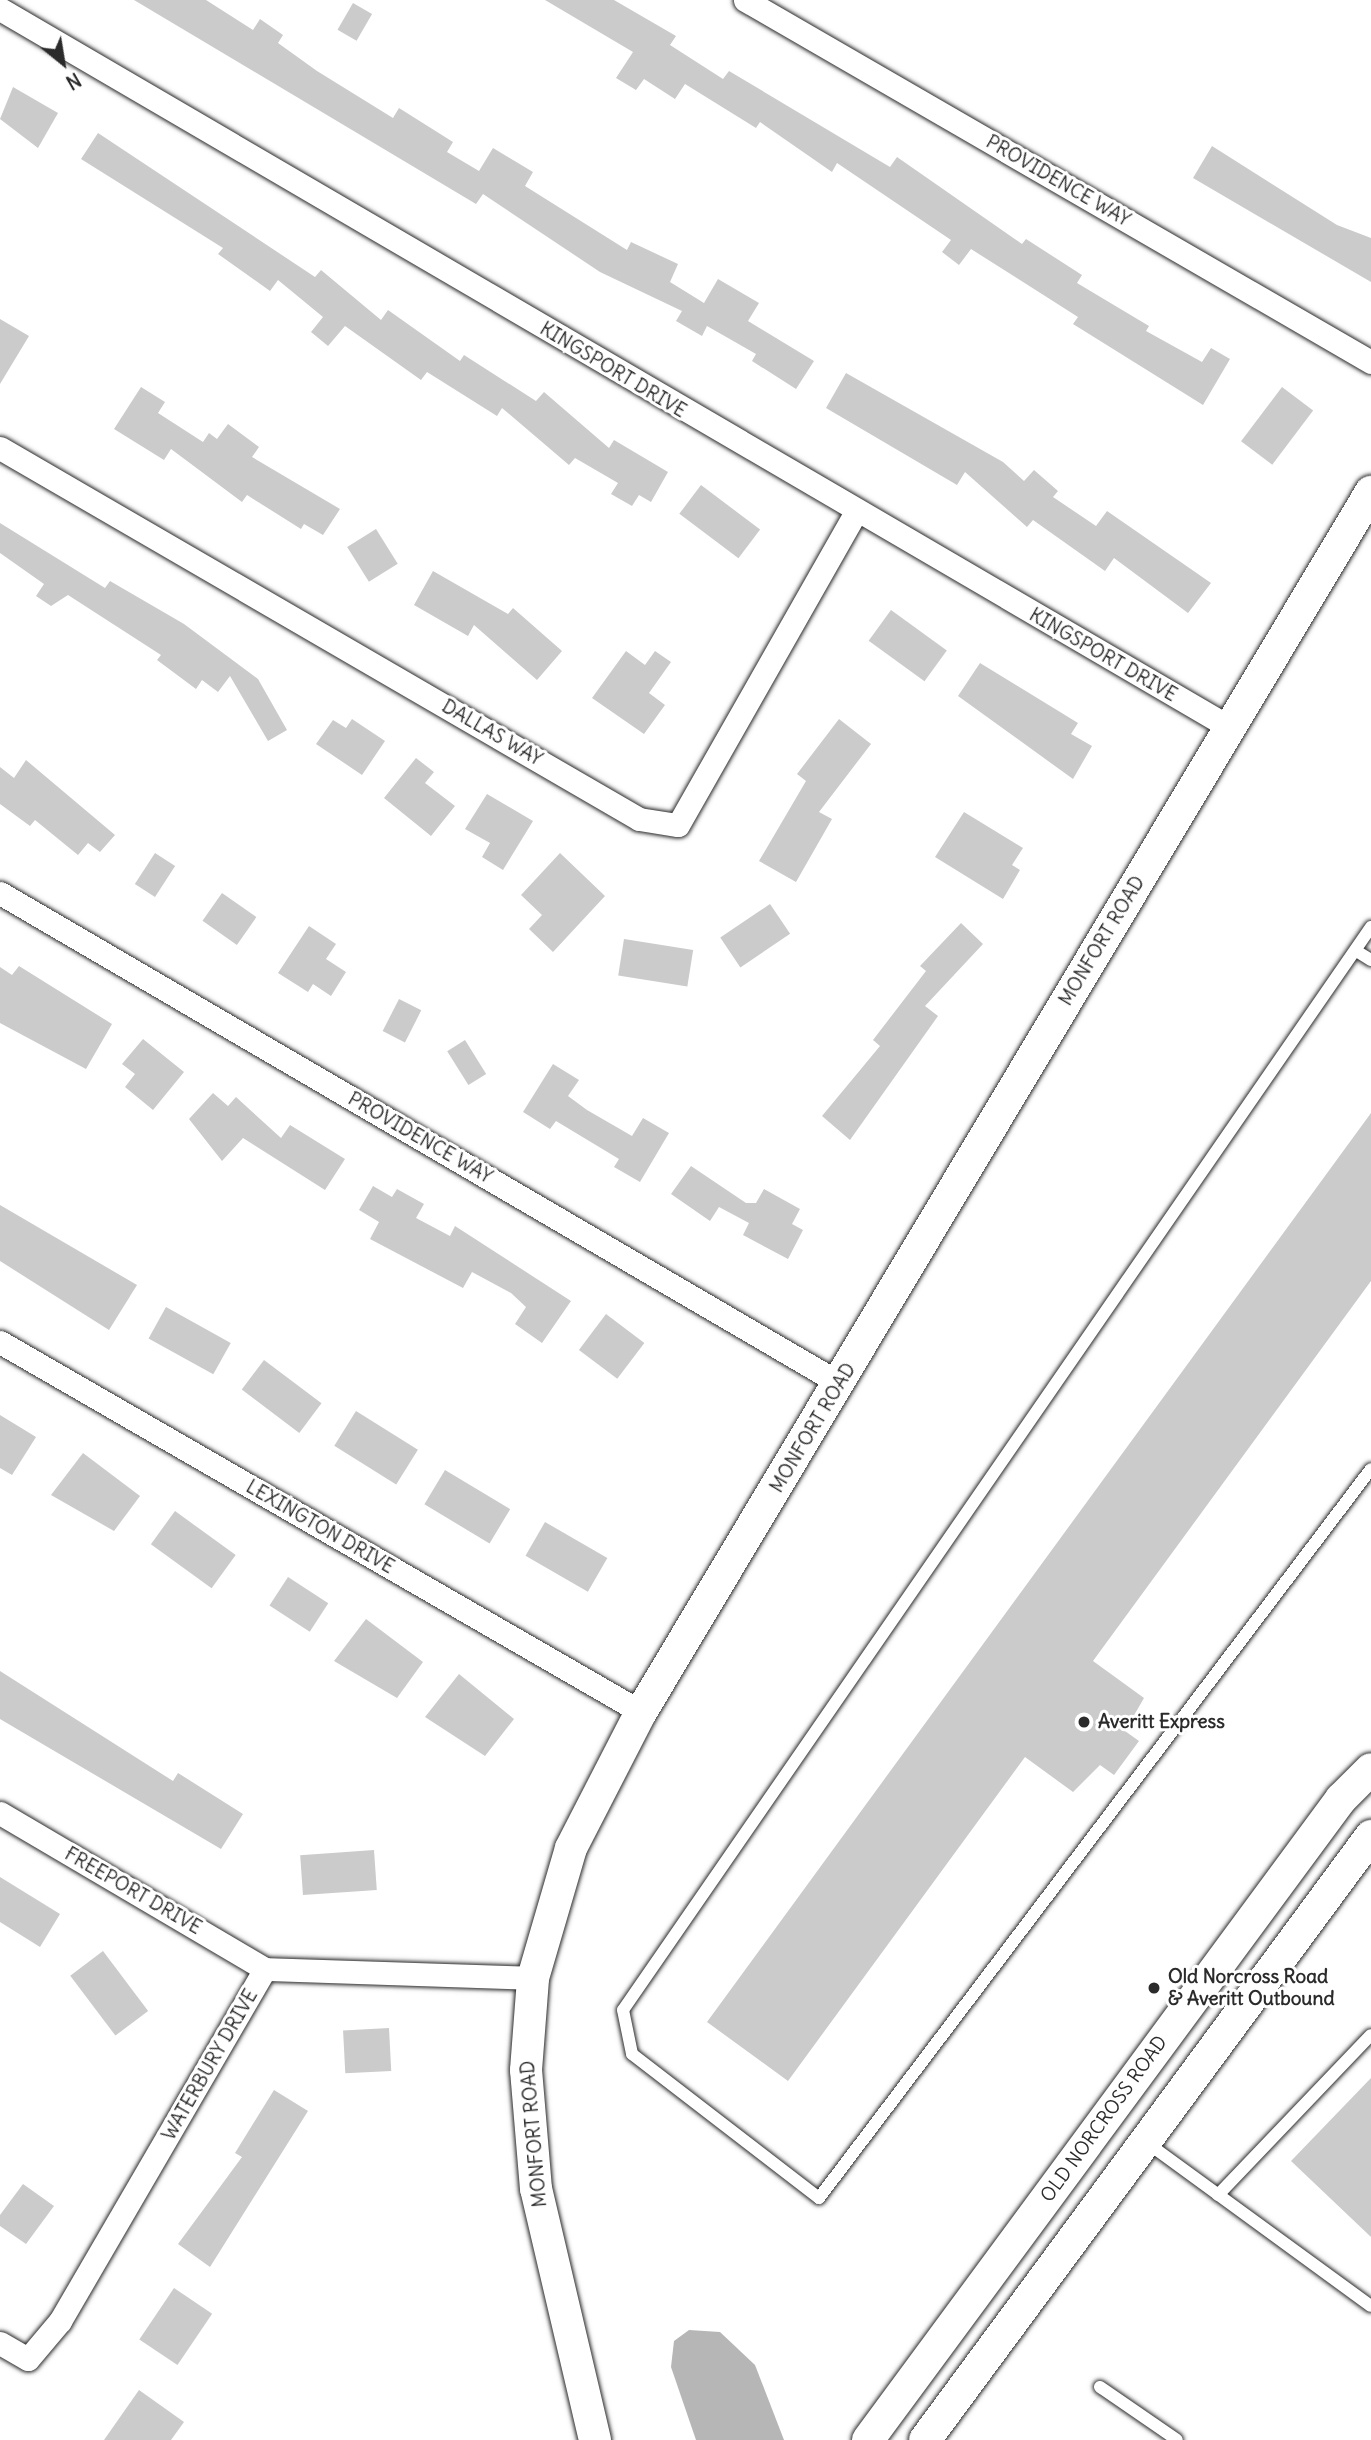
<!DOCTYPE html>
<html>
<head>
<meta charset="utf-8">
<style>
  body { margin:0 }
  #map { position:relative; width:1371px; height:2440px; overflow:hidden; background:#fff; font-family:Delius,sans-serif }
  div>[style] { position:absolute }
  .water>* { inset:0; background:#b6b6b6 }
  .building>* { inset:0; background:#cbcbcb; transform-origin:0 0 }
  .roads { filter:drop-shadow(0 0 2px #2b2b2b) drop-shadow(0 0 2px #2b2b2b) }
  .lane>* { height:12px; margin:-6px; padding:0 6px; transform-origin:6px; border-radius:6px; background:#fff }
  .street>* { height:23px; margin:-11.5px; padding:0 11.5px; transform-origin:11.5px; border-radius:11.5px; background:#fff }
  .secondary>* { height:32px; margin:-16px; padding:0 16px; transform-origin:16px; border-radius:16px; background:#fff }
  .dots>* { width:19px; height:19px; translate:-50% -50%; box-sizing:border-box; border:4px solid #fff; border-radius:50% }
  span { translate:-50% -50%; white-space:nowrap; text-align:center; line-height:1.15; -webkit-text-stroke:6px #fff; paint-order:stroke }
  .street-label { font-size:19px; color:#2b2b2b }
  .poi-label { font-size:19px; color:#2b2b2b; font-weight:700 }
  .left { translate:0 -50%; text-align:left }
  .north { position:absolute; left:28px; top:28px; width:70px; height:70px; -webkit-text-stroke:5px #fff; paint-order:stroke; rotate:150deg; font-size:19px; font-weight:700; line-height:28px; text-align:center; color:#2b2b2b }
  .north::after { content:''; display:block; margin:auto; width:24px; height:32px; background:#2b2b2b; clip-path:polygon(50% 0,100% 100%,50% 72%,0 100%) }
</style>
</head>
<body>
<div id="map">
  <div class="water">
    <div style="clip-path:polygon(689px 2330px,720px 2332px,755px 2365px,784px 2440px,696px 2440px,671px 2367px,674px 2341px)"></div>
  </div>
  <div class="building">
    <div style="clip-path:polygon(134px 0,206px 0,253px 30px,260px 19px,283px 35px,278px 43px,317px 71px,393px 118px,399px 108px,453px 142px,447px 152px,479px 171px,493px 148px,533px 172px,525px 186px,627px 250px,631px 242px,678px 264px,670px 282px,704px 303px,718px 279px,759px 303px,748px 321px,814px 361px,796px 389px,752px 361px,756px 354px,707px 326px,702px 336px,676px 321px,682px 311px,600px 272px,483px 194px,476px 204px)"></div>
    <div style="clip-path:polygon(545px 0,614px 0,676px 36px,670px 45px,723px 79px,729px 71px,890px 167px,897px 157px,1022px 244px,1026px 239px,1082px 275px,1077px 283px,1149px 326px,1146px 331px,1202px 362px,1211px 348px,1230px 359px,1203px 405px,1073px 324px,1078px 317px,971px 249px,959px 265px,942px 252px,951px 240px,837px 163px,832px 172px,760px 122px,756px 128px,685px 84px,675px 99px,644px 79px,636px 90px,616px 78px,633px 52px)"></div>
    <div style="left:353px;top:3px;width:22px;height:31px;rotate:30deg"></div>
    <div style="clip-path:polygon(13px 87px,58px 113px,38px 148px,0 119px)"></div>
    <div style="clip-path:polygon(98px 133px,315px 277px,321px 270px,381px 320px,388px 310px,460px 361px,464px 355px,536px 401px,544px 392px,609px 448px,614px 440px,668px 472px,651px 502px,639px 495px,632px 506px,611px 494px,618px 483px,575px 458px,569px 465px,502px 408px,497px 416px,427px 372px,421px 380px,345px 326px,328px 346px,311px 332px,323px 317px,278px 280px,270px 291px,218px 254px,223px 248px,81px 159px)"></div>
    <div style="clip-path:polygon(1212px 146px,1337px 225px,1371px 238px,1371px 282px,1193px 178px)"></div>
    <div style="clip-path:polygon(0 319px,29px 336px,0 384px)"></div>
    <div style="clip-path:polygon(846px 373px,1003px 462px,1024px 481px,1034px 470px,1058px 491px,1053px 497px,1096px 526px,1107px 511px,1211px 583px,1188px 613px,1114px 558px,1105px 571px,1033px 520px,1027px 527px,965px 472px,957px 485px,826px 408px)"></div>
    <div style="clip-path:polygon(141px 387px,165px 402px,158px 413px,203px 442px,209px 433px,217px 439px,228px 424px,259px 447px,252px 457px,340px 509px,323px 535px,304px 524px,301px 529px,247px 495px,242px 502px,171px 449px,164px 460px,114px 429px)"></div>
    <div style="left:1282px;top:387px;width:39px;height:68px;rotate:37deg"></div>
    <div style="left:701px;top:485px;width:74px;height:36px;rotate:37deg"></div>
    <div style="clip-path:polygon(0 523px,105px 588px,110px 581px,184px 624px,258px 679px,287px 730px,268px 741px,230px 676px,218px 692px,202px 680px,196px 689px,157px 660px,161px 655px,68px 595px,51px 606px,36px 596px,44px 584px,0 553px)"></div>
    <div style="left:376px;top:529px;width:41px;height:34px;rotate:58deg"></div>
    <div style="clip-path:polygon(433px 571px,508px 614px,513px 608px,562px 651px,537px 680px,474px 625px,468px 636px,414px 605px)"></div>
    <div style="left:891px;top:610px;width:69px;height:38px;rotate:36deg"></div>
    <div style="clip-path:polygon(626px 651px,645px 665px,655px 651px,671px 662px,649px 693px,665px 705px,644px 734px,592px 698px)"></div>
    <div style="clip-path:polygon(980px 663px,1078px 723px,1071px 734px,1092px 746px,1073px 779px,958px 696px)"></div>
    <div style="clip-path:polygon(352px 719px,385px 741px,362px 775px,316px 744px,333px 720px,346px 728px)"></div>
    <div style="clip-path:polygon(839px 719px,871px 744px,819px 812px,832px 819px,796px 882px,759px 861px,806px 781px,797px 774px)"></div>
    <div style="clip-path:polygon(416px 758px,434px 772px,425px 783px,455px 806px,431px 836px,384px 798px)"></div>
    <div style="clip-path:polygon(26px 760px,115px 835px,100px 852px,88px 843px,78px 855px,35px 820px,30px 826px,0 804px,0 767px,14px 778px)"></div>
    <div style="clip-path:polygon(487px 794px,533px 821px,503px 870px,482px 857px,490px 843px,465px 829px)"></div>
    <div style="clip-path:polygon(964px 812px,1023px 848px,1012px 865px,1020px 870px,1003px 899px,935px 857px)"></div>
    <div style="left:155px;top:853px;width:24px;height:37px;rotate:33deg"></div>
    <div style="clip-path:polygon(560px 853px,605px 896px,553px 952px,529px 929px,542px 915px,521px 895px)"></div>
    <div style="left:222px;top:893px;width:42px;height:34px;rotate:35deg"></div>
    <div style="left:770px;top:904px;width:36px;height:60px;rotate:56deg"></div>
    <div style="clip-path:polygon(961px 923px,983px 944px,925px 1006px,938px 1016px,850px 1140px,822px 1116px,880px 1046px,873px 1040px,926px 971px,920px 966px)"></div>
    <div style="clip-path:polygon(309px 926px,336px 944px,326px 959px,346px 972px,331px 996px,313px 984px,308px 992px,278px 973px)"></div>
    <div style="left:624px;top:939px;width:70px;height:37px;rotate:9deg"></div>
    <div style="clip-path:polygon(19px 966px,112px 1024px,86px 1069px,0 1023px,0 967px,12px 975px)"></div>
    <div style="left:399px;top:999px;width:25px;height:36px;rotate:27deg"></div>
    <div style="clip-path:polygon(143px 1039px,184px 1072px,153px 1110px,125px 1087px,135px 1074px,122px 1064px)"></div>
    <div style="left:465px;top:1040px;width:40px;height:21px;rotate:58deg"></div>
    <div style="clip-path:polygon(553px 1064px,579px 1080px,568px 1096px,587px 1110px,632px 1136px,643px 1118px,669px 1133px,640px 1182px,614px 1167px,619px 1159px,556px 1121px,550px 1129px,523px 1112px)"></div>
    <div style="clip-path:polygon(213px 1093px,228px 1106px,236px 1097px,281px 1138px,290px 1125px,345px 1159px,325px 1190px,243px 1138px,222px 1161px,189px 1119px)"></div>
    <div style="clip-path:polygon(1371px 1113px,1371px 1281px,1093px 1661px,1144px 1698px,1125px 1731px,1139px 1741px,1114px 1775px,1100px 1765px,1073px 1792px,1025px 1757px,788px 2081px,707px 2022px)"></div>
    <div style="clip-path:polygon(691px 1166px,746px 1203px,756px 1203px,764px 1189px,800px 1209px,792px 1224px,803px 1230px,788px 1259px,743px 1235px,749px 1223px,719px 1207px,710px 1221px,671px 1194px)"></div>
    <div style="clip-path:polygon(373px 1186px,392px 1197px,397px 1189px,424px 1204px,416px 1218px,450px 1236px,455px 1226px,571px 1301px,542px 1343px,515px 1324px,526px 1307px,511px 1293px,472px 1272px,463px 1288px,370px 1239px,379px 1222px,359px 1210px)"></div>
    <div style="clip-path:polygon(0 1205px,137px 1285px,109px 1330px,0 1261px)"></div>
    <div style="left:166px;top:1307px;width:74px;height:36px;rotate:29deg"></div>
    <div style="left:606px;top:1314px;width:48px;height:45px;rotate:37deg"></div>
    <div style="left:264px;top:1360px;width:72px;height:37px;rotate:37deg"></div>
    <div style="left:356px;top:1411px;width:73px;height:41px;rotate:32deg"></div>
    <div style="clip-path:polygon(0 1415px,36px 1437px,12px 1475px,0 1468px)"></div>
    <div style="clip-path:polygon(83px 1453px,140px 1496px,114px 1531px,51px 1495px)"></div>
    <div style="left:445px;top:1470px;width:76px;height:40px;rotate:31deg"></div>
    <div style="left:175px;top:1511px;width:75px;height:41px;rotate:36deg"></div>
    <div style="left:545px;top:1522px;width:72px;height:39px;rotate:30deg"></div>
    <div style="left:288px;top:1577px;width:48px;height:34px;rotate:33deg"></div>
    <div style="clip-path:polygon(366px 1619px,423px 1662px,397px 1698px,334px 1661px)"></div>
    <div style="clip-path:polygon(0 1671px,173px 1781px,178px 1773px,243px 1814px,221px 1849px,0 1719px)"></div>
    <div style="clip-path:polygon(459px 1674px,514px 1719px,485px 1756px,425px 1717px)"></div>
    <div style="left:374px;top:1850px;width:40px;height:74px;rotate:86deg"></div>
    <div style="clip-path:polygon(0 1877px,60px 1914px,40px 1947px,0 1922px)"></div>
    <div style="left:103px;top:1951px;width:75px;height:41px;rotate:53deg"></div>
    <div style="left:389px;top:2028px;width:43px;height:46px;rotate:87deg"></div>
    <div style="clip-path:polygon(1371px 2078px,1371px 2237px,1291px 2161px)"></div>
    <div style="clip-path:polygon(274px 2090px,308px 2111px,210px 2267px,178px 2244px,242px 2157px,235px 2153px)"></div>
    <div style="clip-path:polygon(23px 2184px,54px 2206px,26px 2244px,0 2226px,0 2215px)"></div>
    <div style="left:174px;top:2288px;width:46px;height:62px;rotate:34deg"></div>
    <div style="clip-path:polygon(139px 2390px,184px 2422px,171px 2440px,104px 2440px)"></div>
  </div>
  <div class="roads">
    <div class="lane">
      <div style="left:1371px;top:927px;width:1316px;rotate:124.63deg"></div>
      <div style="left:623px;top:2010px;width:45px;rotate:78.4deg"></div>
      <div style="left:632px;top:2054px;width:236px;rotate:37.6deg"></div>
      <div style="left:819px;top:2198px;width:914px;rotate:-52.87deg"></div>
      <div style="left:1358px;top:952px;width:15px;rotate:32deg"></div>
      <div style="left:1146px;top:2142px;width:278px;rotate:36.1deg"></div>
      <div style="left:1218px;top:2195px;width:221px;rotate:-46.3deg"></div>
      <div style="left:1100px;top:2387px;width:93px;rotate:34.5deg"></div>
    </div>
    <div class="street">
      <div style="left:745px;top:0;width:723px;rotate:30.04deg"></div>
      <div style="left:0;top:9px;width:1423px;rotate:30.29deg"></div>
      <div style="left:0;top:448px;width:739px;rotate:30.14deg"></div>
      <div style="left:639px;top:819px;width:39px;rotate:9deg"></div>
      <div style="left:678px;top:825px;width:359px;rotate:-60.4deg"></div>
      <div style="left:0;top:893px;width:974px;rotate:30.28deg"></div>
      <div style="left:0;top:1342px;width:740px;rotate:29.99deg"></div>
      <div style="left:0;top:1813px;width:308px;rotate:30.5deg"></div>
      <div style="left:0;top:2343px;width:32px;rotate:30deg"></div>
      <div style="left:28px;top:2359px;width:50px;rotate:-49.9deg"></div>
      <div style="left:60px;top:2321px;width:407px;rotate:-59.8deg"></div>
      <div style="left:265px;top:1969px;width:268px;rotate:1.9deg"></div>
    </div>
    <div class="secondary">
      <div style="left:595px;top:2440px;width:258px;rotate:-103.2deg"></div>
      <div style="left:536px;top:2189px;width:119px;rotate:-94.8deg"></div>
      <div style="left:526px;top:2070px;width:92px;rotate:-85.6deg"></div>
      <div style="left:533px;top:1978px;width:135px;rotate:-73.7deg"></div>
      <div style="left:571px;top:1848px;width:153px;rotate:-62.8deg"></div>
      <div style="left:641px;top:1712px;width:1422px;rotate:-59.11deg"></div>
      <div style="left:868px;top:2440px;width:797px;rotate:-53.58deg"></div>
      <div style="left:1341px;top:1799px;width:42px;rotate:-45deg"></div>
      <div style="left:925px;top:2440px;width:751px;rotate:-53.56deg"></div>
    </div>
  </div>
  <div class="dots">
    <div style="left:1084px;top:1722px;background:#2b2b2b"></div>
    <div style="left:1154px;top:1988px;background:#2b2b2b"></div>
  </div>
  <div class="street-label">
    <span style="left:1058px;top:181px;rotate:30deg">PROVIDENCE WAY</span>
    <span style="left:613px;top:370px;rotate:31deg">KINGSPORT DRIVE</span>
    <span style="left:1103px;top:655px;rotate:30deg">KINGSPORT DRIVE</span>
    <span style="left:492px;top:733px;rotate:30deg">DALLAS WAY</span>
    <span style="left:1102px;top:941px;rotate:-59deg">MONFORT ROAD</span>
    <span style="left:420px;top:1138px;rotate:30deg">PROVIDENCE WAY</span>
    <span style="left:813px;top:1428px;rotate:-59deg">MONFORT ROAD</span>
    <span style="left:320px;top:1527px;rotate:30deg">LEXINGTON DRIVE</span>
    <span style="left:133px;top:1891px;rotate:30deg">FREEPORT DRIVE</span>
    <span style="left:210px;top:2065px;rotate:-60deg">WATERBURY DRIVE</span>
    <span style="left:1104px;top:2119px;rotate:-54deg">OLD NORCROSS ROAD</span>
    <span style="left:534px;top:2134px;rotate:-95deg">MONFORT ROAD</span>
  </div>
  <div class="poi-label">
    <span class="left" style="left:1098px;top:1722px">Averitt Express</span>
    <span class="left" style="left:1168px;top:1988px">Old Norcross Road<br>&amp; Averitt Outbound</span>
  </div>
  <div class="north">N</div>
</div>
</body>
</html>
